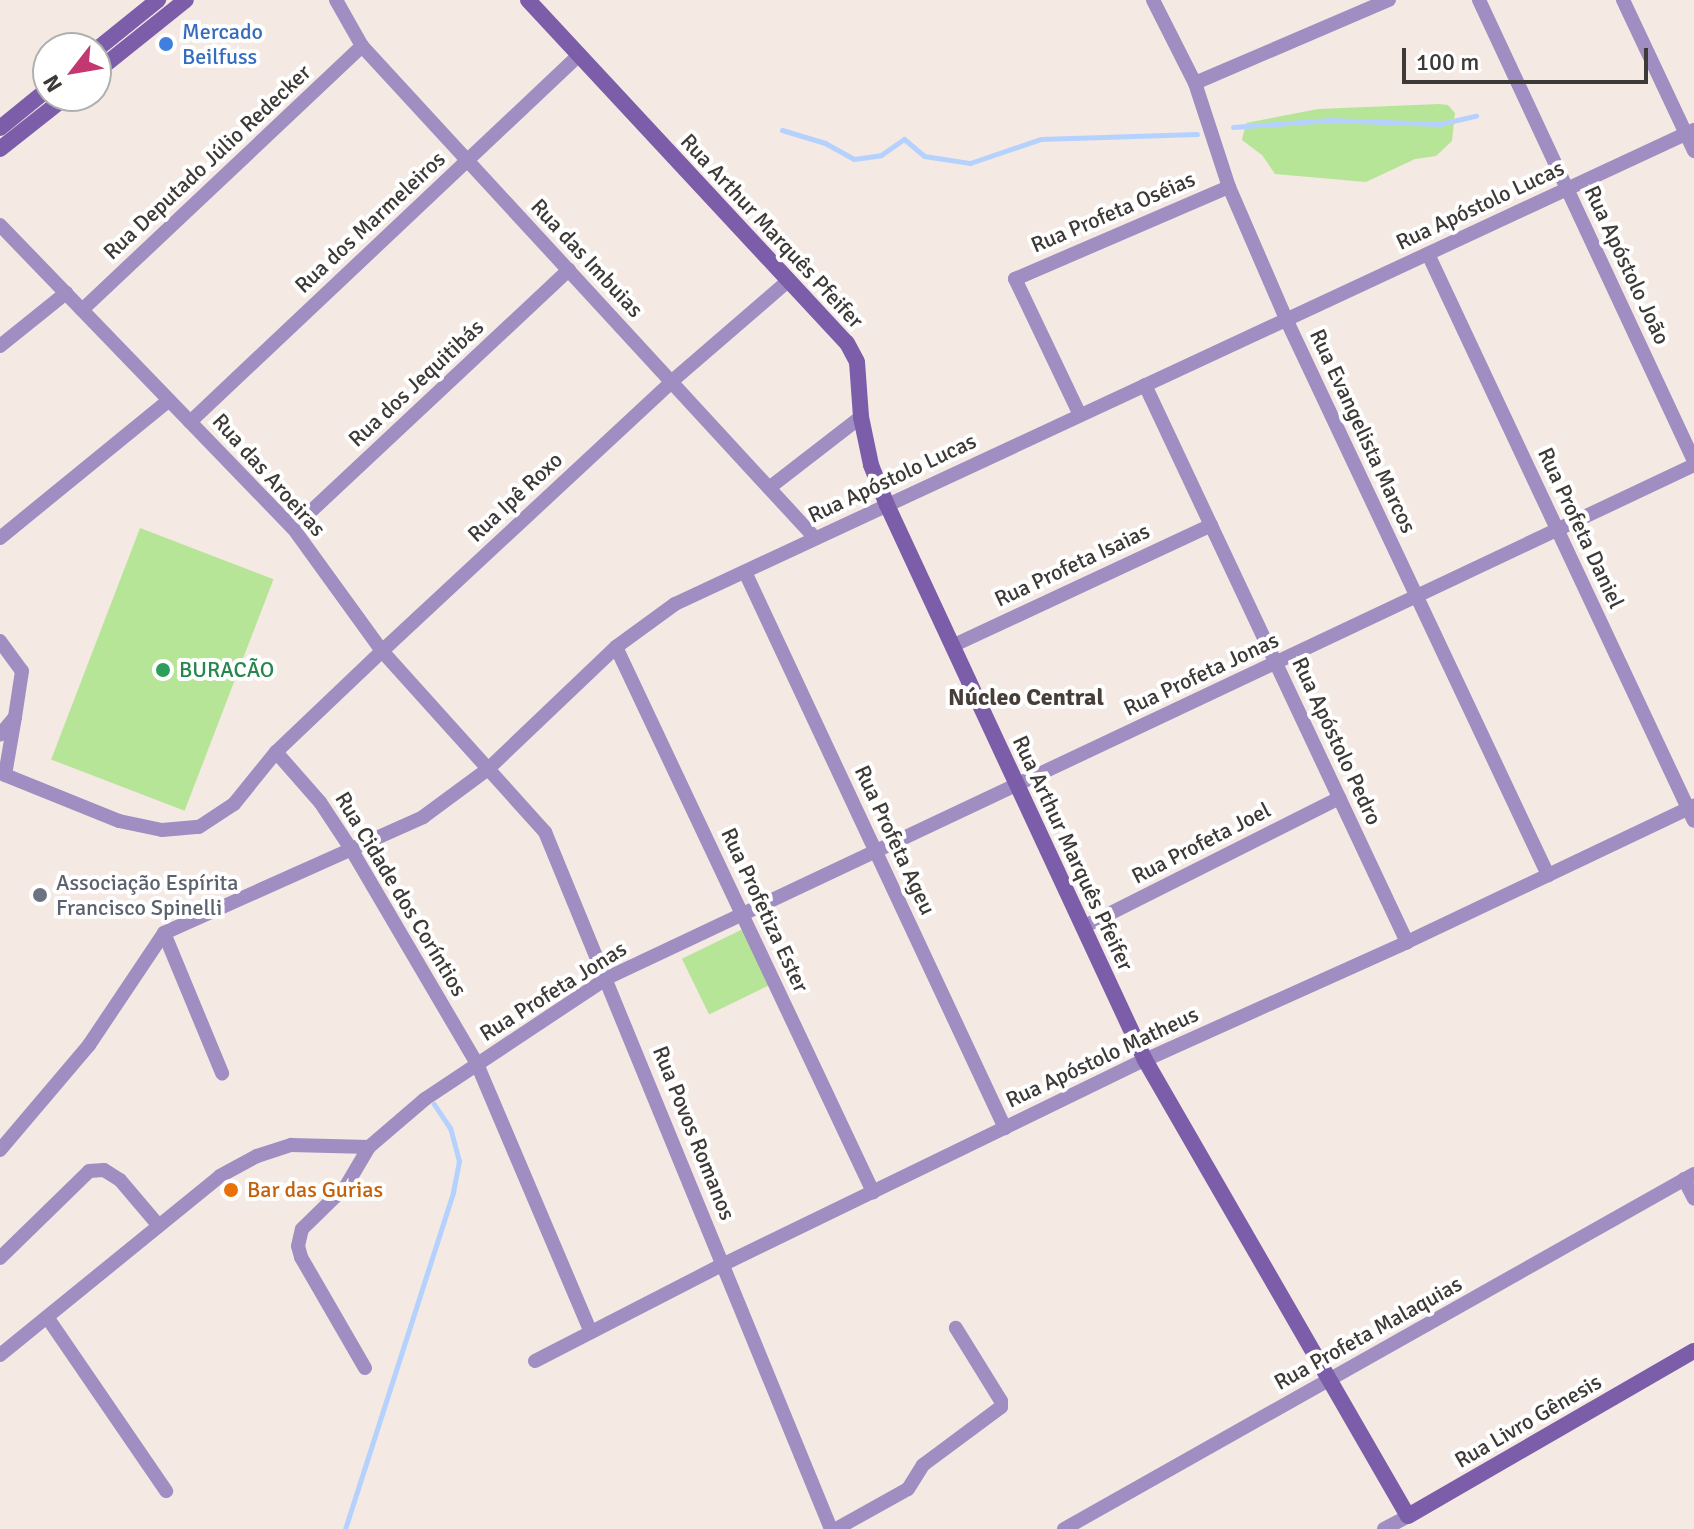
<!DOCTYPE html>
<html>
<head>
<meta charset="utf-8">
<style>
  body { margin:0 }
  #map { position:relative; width:1694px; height:1529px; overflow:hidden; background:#f4e9e3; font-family:Signika,sans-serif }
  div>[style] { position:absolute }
  .green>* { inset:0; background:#b7e598; transform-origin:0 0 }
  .stream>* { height:5px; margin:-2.5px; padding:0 2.5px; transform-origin:2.5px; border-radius:2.5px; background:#b5d1fe }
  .street>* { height:14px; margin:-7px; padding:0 7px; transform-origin:7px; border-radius:7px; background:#a08dc1 }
  .secondary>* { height:16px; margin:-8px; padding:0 8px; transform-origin:8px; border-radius:8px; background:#7c5daa }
  .dots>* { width:22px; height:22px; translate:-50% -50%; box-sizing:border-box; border:4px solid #fff; border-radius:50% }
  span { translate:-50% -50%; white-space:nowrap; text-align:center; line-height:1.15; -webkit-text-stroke:8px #fff; paint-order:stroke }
  .shop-label { font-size:22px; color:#366cbe }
  .left { translate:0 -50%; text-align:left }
  .street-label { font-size:22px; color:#3d3936 }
  .leisure-label { font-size:22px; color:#27864d }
  .worship-label { font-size:22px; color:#5b616d }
  .food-label { font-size:22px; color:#c56008 }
  .neighbourhood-label { font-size:24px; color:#473e39; font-weight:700 }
  .north { position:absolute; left:32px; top:32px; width:80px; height:80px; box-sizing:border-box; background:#fff; border:2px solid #b1b0af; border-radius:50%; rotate:239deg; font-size:22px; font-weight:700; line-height:32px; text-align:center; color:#3d3936 }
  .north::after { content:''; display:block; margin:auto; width:28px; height:36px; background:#c33870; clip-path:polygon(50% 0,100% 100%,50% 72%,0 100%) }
  .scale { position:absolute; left:1402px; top:48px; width:246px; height:36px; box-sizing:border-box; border:4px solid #3d3936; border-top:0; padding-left:10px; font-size:24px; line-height:28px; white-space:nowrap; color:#3d3936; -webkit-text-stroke:6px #fff; paint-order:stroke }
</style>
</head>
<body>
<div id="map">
  <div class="green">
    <div style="clip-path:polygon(1439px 104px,1448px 105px,1455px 113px,1452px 141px,1436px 156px,1415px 159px,1366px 182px,1275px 174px,1262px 155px,1242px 140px,1246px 123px,1318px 109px)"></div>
    <div style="left:140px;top:528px;width:143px;height:248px;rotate:21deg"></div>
    <div style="left:743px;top:929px;width:62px;height:68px;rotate:64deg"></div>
  </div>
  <div class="stream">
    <div style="left:1233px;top:127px;width:97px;rotate:-4.1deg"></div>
    <div style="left:1330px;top:120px;width:110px;rotate:2.1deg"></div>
    <div style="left:1440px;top:124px;width:37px;rotate:-13deg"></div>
    <div style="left:782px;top:130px;width:45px;rotate:16.8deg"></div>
    <div style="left:825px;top:143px;width:33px;rotate:29deg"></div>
    <div style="left:854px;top:159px;width:27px;rotate:-8deg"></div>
    <div style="left:881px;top:155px;width:28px;rotate:-35deg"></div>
    <div style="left:904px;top:139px;width:26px;rotate:40deg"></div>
    <div style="left:924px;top:156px;width:47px;rotate:8.7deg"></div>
    <div style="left:970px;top:163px;width:75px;rotate:-18.7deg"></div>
    <div style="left:1041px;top:139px;width:156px;rotate:-1.8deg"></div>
    <div style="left:345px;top:1529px;width:354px;rotate:-72.2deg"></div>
    <div style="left:453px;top:1192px;width:32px;rotate:-79deg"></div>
    <div style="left:459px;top:1161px;width:34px;rotate:-105deg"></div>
    <div style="left:450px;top:1128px;width:29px;rotate:-124deg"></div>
  </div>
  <div class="street">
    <div style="left:336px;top:0;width:53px;rotate:60.5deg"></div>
    <div style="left:362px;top:46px;width:669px;rotate:47.36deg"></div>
    <div style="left:1153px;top:0;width:93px;rotate:63.2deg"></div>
    <div style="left:1195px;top:83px;width:109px;rotate:71.9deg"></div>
    <div style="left:1229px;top:187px;width:144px;rotate:66.6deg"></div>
    <div style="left:1286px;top:319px;width:615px;rotate:64.77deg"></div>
    <div style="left:1479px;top:0;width:509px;rotate:65deg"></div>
    <div style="left:1623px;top:0;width:167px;rotate:64.8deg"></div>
    <div style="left:1195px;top:83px;width:211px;rotate:-23.2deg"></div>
    <div style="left:0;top:225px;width:421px;rotate:46deg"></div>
    <div style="left:293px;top:528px;width:152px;rotate:54.1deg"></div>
    <div style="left:382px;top:651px;width:244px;rotate:48deg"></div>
    <div style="left:545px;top:832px;width:753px;rotate:67.69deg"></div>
    <div style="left:1428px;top:254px;width:626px;rotate:64.87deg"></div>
    <div style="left:82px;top:310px;width:385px;rotate:-43.3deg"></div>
    <div style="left:0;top:346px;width:85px;rotate:-38.8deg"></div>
    <div style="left:1145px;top:385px;width:616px;rotate:64.81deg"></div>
    <div style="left:1080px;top:415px;width:151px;rotate:-115.5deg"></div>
    <div style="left:1015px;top:279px;width:233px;rotate:-23.3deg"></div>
    <div style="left:190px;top:422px;width:535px;rotate:-43.33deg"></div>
    <div style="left:769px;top:488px;width:116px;rotate:-37.7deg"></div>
    <div style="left:293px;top:528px;width:378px;rotate:-43.1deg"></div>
    <div style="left:0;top:538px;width:218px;rotate:-39.2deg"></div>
    <div style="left:745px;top:572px;width:614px;rotate:64.94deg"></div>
    <div style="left:0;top:641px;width:37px;rotate:54deg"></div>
    <div style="left:22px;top:671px;width:47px;rotate:98.7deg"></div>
    <div style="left:15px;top:717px;width:23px;rotate:130deg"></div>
    <div style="left:952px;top:646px;width:286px;rotate:-25deg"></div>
    <div style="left:616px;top:647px;width:603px;rotate:64.75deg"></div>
    <div style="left:15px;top:717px;width:59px;rotate:99.8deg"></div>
    <div style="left:5px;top:775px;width:123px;rotate:22deg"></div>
    <div style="left:119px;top:821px;width:44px;rotate:11.8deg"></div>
    <div style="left:162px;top:830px;width:37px;rotate:-5deg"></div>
    <div style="left:199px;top:827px;width:42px;rotate:-33.3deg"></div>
    <div style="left:234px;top:804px;width:67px;rotate:-51.1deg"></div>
    <div style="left:276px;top:752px;width:146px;rotate:-43.6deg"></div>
    <div style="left:382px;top:651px;width:395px;rotate:-42.9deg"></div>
    <div style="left:671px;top:382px;width:156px;rotate:-40.8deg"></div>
    <div style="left:276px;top:752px;width:67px;rotate:48.7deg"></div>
    <div style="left:320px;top:802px;width:56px;rotate:56.6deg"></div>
    <div style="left:351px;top:849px;width:249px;rotate:59.6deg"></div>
    <div style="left:477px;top:1064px;width:291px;rotate:67deg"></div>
    <div style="left:1083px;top:927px;width:287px;rotate:-26.7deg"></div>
    <div style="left:164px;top:933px;width:284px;rotate:-24.1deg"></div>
    <div style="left:423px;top:817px;width:81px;rotate:-36.4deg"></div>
    <div style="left:488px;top:769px;width:177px;rotate:-43.6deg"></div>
    <div style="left:616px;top:647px;width:73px;rotate:-36.1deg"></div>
    <div style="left:675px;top:604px;width:1124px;rotate:-24.95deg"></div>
    <div style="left:164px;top:933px;width:152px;rotate:67.5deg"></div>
    <div style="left:0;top:1150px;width:138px;rotate:-49.7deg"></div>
    <div style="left:89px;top:1045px;width:135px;rotate:-56.2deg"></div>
    <div style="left:1684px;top:1179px;width:22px;rotate:63deg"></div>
    <div style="left:0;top:1258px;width:124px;rotate:-44.3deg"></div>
    <div style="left:89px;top:1171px;width:15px;rotate:-4deg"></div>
    <div style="left:104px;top:1170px;width:19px;rotate:32deg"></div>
    <div style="left:120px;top:1180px;width:60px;rotate:49.7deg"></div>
    <div style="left:47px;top:1317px;width:211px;rotate:55.6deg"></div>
    <div style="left:0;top:1355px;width:284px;rotate:-39.1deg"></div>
    <div style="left:220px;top:1176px;width:42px;rotate:-28.4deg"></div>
    <div style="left:257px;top:1156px;width:36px;rotate:-18deg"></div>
    <div style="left:291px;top:1145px;width:78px;rotate:1.5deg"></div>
    <div style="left:535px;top:1361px;width:212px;rotate:-27.2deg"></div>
    <div style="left:724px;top:1264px;width:468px;rotate:-25.9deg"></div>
    <div style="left:1145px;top:1060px;width:287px;rotate:-24.2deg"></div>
    <div style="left:1407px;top:942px;width:318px;rotate:-25.4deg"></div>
    <div style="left:365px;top:1368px;width:128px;rotate:-120deg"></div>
    <div style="left:301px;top:1257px;width:11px;rotate:-105deg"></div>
    <div style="left:298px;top:1246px;width:17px;rotate:-77deg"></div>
    <div style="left:302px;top:1229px;width:62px;rotate:-44.3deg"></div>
    <div style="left:346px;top:1186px;width:45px;rotate:-59.5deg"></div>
    <div style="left:369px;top:1147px;width:74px;rotate:-40.6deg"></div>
    <div style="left:425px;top:1099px;width:219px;rotate:-33.6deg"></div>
    <div style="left:607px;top:978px;width:1202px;rotate:-25.26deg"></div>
    <div style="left:836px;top:1529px;width:82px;rotate:-29.1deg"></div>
    <div style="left:908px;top:1489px;width:28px;rotate:-58deg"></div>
    <div style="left:923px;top:1465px;width:97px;rotate:-36.6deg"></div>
    <div style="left:1001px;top:1407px;width:6px;rotate:-90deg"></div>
    <div style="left:1001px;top:1401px;width:86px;rotate:-121.7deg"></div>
    <div style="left:1064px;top:1529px;width:723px;rotate:-29.4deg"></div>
    <div style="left:1384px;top:1529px;width:27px;rotate:-28deg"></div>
  </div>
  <div class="secondary">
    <div style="left:528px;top:0;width:468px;rotate:47.1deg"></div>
    <div style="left:847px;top:343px;width:21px;rotate:62deg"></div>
    <div style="left:857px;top:362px;width:55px;rotate:85.8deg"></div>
    <div style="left:861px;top:417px;width:49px;rotate:78.2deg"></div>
    <div style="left:871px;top:465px;width:43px;rotate:68.2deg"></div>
    <div style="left:887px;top:505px;width:612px;rotate:65.07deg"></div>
    <div style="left:1145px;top:1060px;width:526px;rotate:60.03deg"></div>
    <div style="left:1408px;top:1516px;width:330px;rotate:-30deg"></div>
    <div style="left:96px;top:50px;width:80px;rotate:-38.9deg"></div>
    <div style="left:96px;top:72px;width:115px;rotate:-38.7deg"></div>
    <div style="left:0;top:128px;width:62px;rotate:-39.1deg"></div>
    <div style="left:0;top:149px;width:85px;rotate:-38.3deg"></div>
  </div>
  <div class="dots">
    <div style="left:166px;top:44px;background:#3f7fe0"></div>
    <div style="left:163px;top:670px;background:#2e9e5b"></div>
    <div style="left:40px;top:895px;background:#6b7280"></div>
    <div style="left:231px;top:1190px;background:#e8710a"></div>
  </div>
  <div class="shop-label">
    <span class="left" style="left:182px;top:44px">Mercado<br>Beilfuss</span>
  </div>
  <div class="street-label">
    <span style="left:207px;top:162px;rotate:-43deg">Rua Deputado Júlio Redecker</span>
    <span style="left:1480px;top:205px;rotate:-25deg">Rua Apóstolo Lucas</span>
    <span style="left:1113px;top:212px;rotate:-23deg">Rua Profeta Oséias</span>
    <span style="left:370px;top:222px;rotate:-43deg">Rua dos Marmeleiros</span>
    <span style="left:772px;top:231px;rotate:47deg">Rua Arthur Marquês Pfeifer</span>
    <span style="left:587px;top:258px;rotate:47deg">Rua das Imbuias</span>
    <span style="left:1627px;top:265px;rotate:65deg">Rua Apóstolo João</span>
    <span style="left:416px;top:383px;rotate:-43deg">Rua dos Jequitibás</span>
    <span style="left:1363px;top:431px;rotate:65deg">Rua Evangelista Marcos</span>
    <span style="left:269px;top:475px;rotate:48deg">Rua das Aroeiras</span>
    <span style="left:892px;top:478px;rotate:-25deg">Rua Apóstolo Lucas</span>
    <span style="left:515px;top:497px;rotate:-43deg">Rua Ipê Roxo</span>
    <span style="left:1581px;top:528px;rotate:65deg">Rua Profeta Daniel</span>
    <span style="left:1072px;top:565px;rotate:-25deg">Rua Profeta Isaias</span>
    <span style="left:1201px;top:674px;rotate:-25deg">Rua Profeta Jonas</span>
    <span style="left:1337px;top:741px;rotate:65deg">Rua Apóstolo Pedro</span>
    <span style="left:895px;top:840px;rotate:65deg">Rua Profeta Ageu</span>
    <span style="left:1201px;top:843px;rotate:-27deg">Rua Profeta Joel</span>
    <span style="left:1073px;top:853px;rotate:65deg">Rua Arthur Marquês Pfeifer</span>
    <span style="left:401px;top:894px;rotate:59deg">Rua Cidade dos Coríntios</span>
    <span style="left:765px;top:910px;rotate:65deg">Rua Profetiza Ester</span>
    <span style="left:553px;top:991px;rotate:-32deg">Rua Profeta Jonas</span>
    <span style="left:1102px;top:1057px;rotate:-25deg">Rua Apóstolo Matheus</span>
    <span style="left:694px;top:1133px;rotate:68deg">Rua Povos Romanos</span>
    <span style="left:1368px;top:1333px;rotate:-29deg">Rua Profeta Malaquias</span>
    <span style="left:1528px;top:1421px;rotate:-30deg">Rua Livro Gênesis</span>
  </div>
  <div class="leisure-label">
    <span class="left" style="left:179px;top:670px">BURACÃO</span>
  </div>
  <div class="worship-label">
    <span class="left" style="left:56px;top:895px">Associação Espírita<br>Francisco Spinelli</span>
  </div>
  <div class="food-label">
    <span class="left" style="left:247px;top:1190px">Bar das Gurias</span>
  </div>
  <div class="neighbourhood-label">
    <span style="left:1026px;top:698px">Núcleo Central</span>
  </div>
  <div class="north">N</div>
  <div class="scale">100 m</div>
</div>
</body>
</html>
